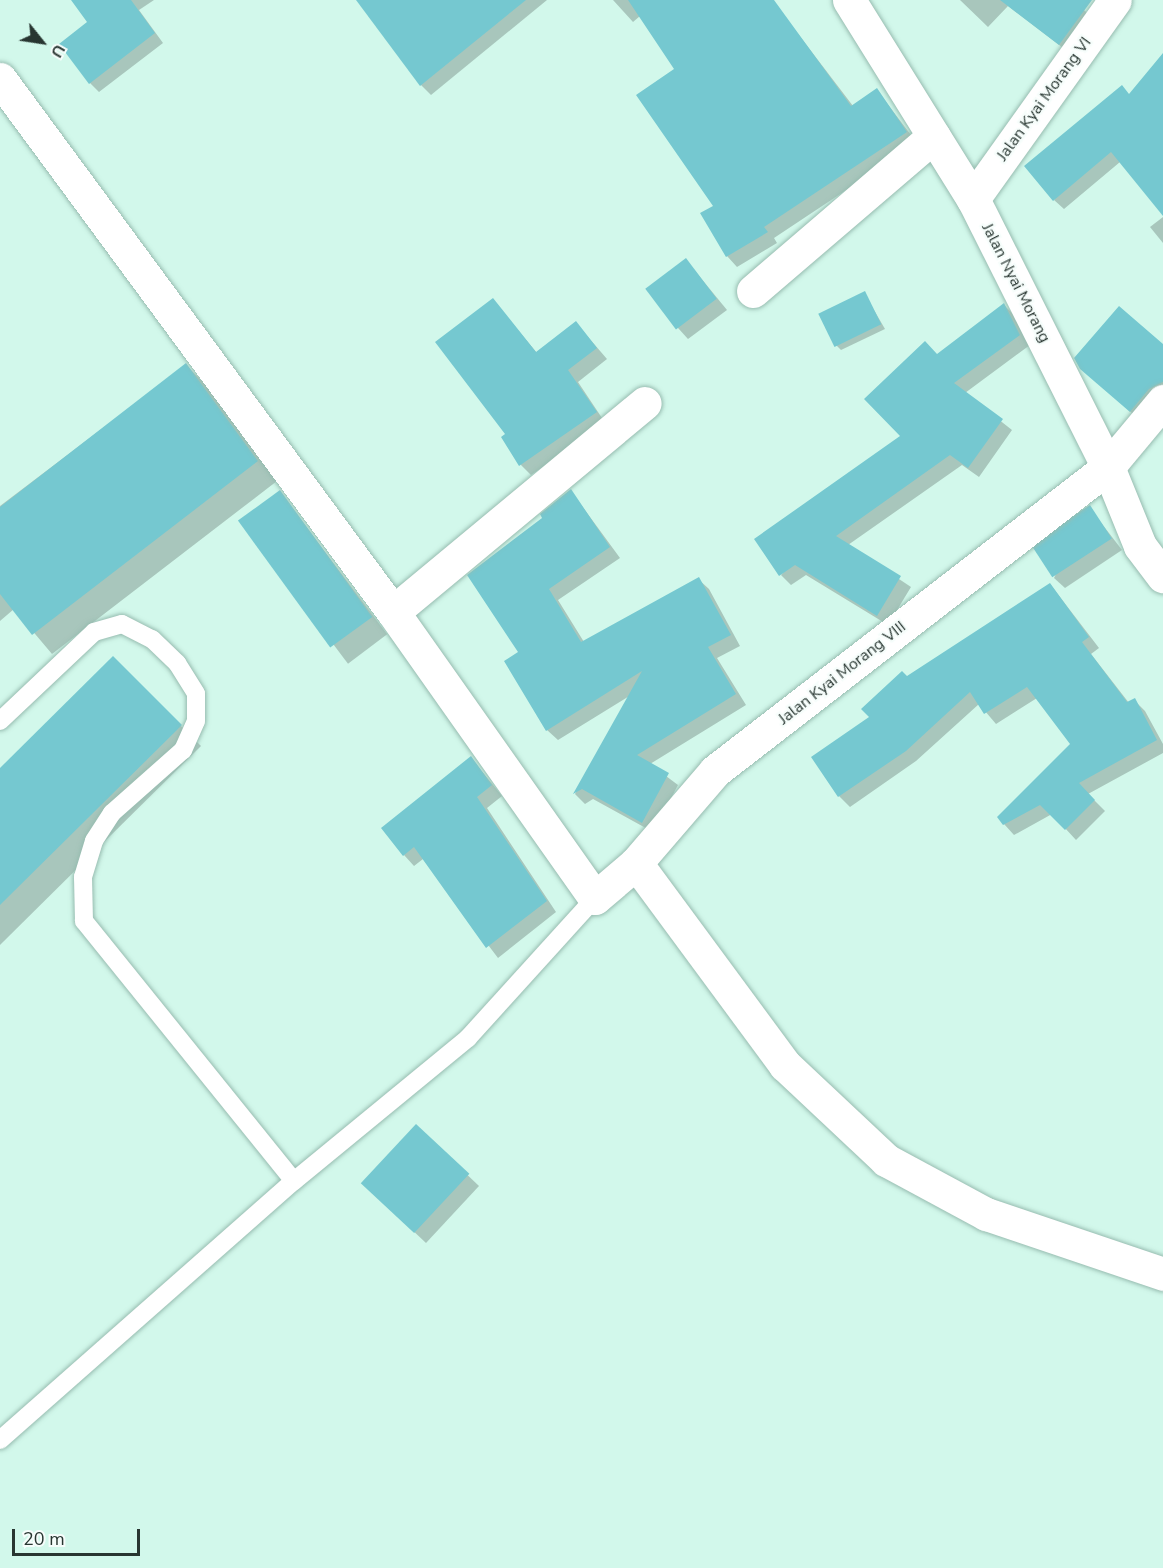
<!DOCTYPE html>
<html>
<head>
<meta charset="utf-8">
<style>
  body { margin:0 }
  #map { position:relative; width:1163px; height:1568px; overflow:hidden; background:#d2f8eb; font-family:"Nunito Sans",sans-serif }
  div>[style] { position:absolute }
  .shadow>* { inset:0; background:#0003; transform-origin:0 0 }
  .building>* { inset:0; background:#75c8d0; transform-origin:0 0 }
  .roads { filter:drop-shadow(0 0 2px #97bcb0) drop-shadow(0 0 2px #97bcb0) }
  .service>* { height:18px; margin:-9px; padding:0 9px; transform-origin:9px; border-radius:9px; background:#fff }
  .minor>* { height:33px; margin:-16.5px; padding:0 16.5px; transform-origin:16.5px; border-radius:16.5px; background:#fff }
  .tertiary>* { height:33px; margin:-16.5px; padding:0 16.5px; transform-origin:16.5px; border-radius:16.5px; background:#fff }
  span { translate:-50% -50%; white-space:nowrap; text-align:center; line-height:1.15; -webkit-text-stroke:4.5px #f6fdfb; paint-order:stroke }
  .street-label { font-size:16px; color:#283631 }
  .north { position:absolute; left:12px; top:12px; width:60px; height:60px; -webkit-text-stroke:4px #f6fdfb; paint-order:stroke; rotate:120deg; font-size:16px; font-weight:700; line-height:24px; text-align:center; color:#283631 }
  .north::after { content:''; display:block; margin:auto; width:21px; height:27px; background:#283631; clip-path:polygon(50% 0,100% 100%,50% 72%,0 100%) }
  .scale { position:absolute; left:12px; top:1529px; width:128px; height:27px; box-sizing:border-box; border:3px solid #283631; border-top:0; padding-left:8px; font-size:18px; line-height:21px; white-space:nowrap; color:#283631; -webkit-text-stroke:4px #f6fdfb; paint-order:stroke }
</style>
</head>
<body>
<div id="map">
  <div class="shadow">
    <div style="clip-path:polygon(73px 0,154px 0,139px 10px,163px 43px,99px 92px,90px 83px,89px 23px)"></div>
    <div style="clip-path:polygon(385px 0,547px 0,431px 95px,421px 85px)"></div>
    <div style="clip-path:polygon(613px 0,755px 0,776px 5px,853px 106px,877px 90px,917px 143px,774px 238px,777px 243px,737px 267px,727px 256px,676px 69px,640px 16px,633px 22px)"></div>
    <div style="clip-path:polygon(960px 0,1072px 0,1092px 17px,1067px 51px,1008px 6px,988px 27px)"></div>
    <div style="clip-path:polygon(1163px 55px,1163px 214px,1120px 162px,1064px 209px,1054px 200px)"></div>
    <div style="clip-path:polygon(1163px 217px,1163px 243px,1150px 227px)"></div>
    <div style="clip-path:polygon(686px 260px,727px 310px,688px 339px,678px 328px)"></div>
    <div style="clip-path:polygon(864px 293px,885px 329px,841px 350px,836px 345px)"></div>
    <div style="clip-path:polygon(493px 300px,537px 353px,576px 323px,607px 359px,578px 382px,606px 424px,531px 475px,521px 465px)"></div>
    <div style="clip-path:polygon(1004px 305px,1014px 315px,1030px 345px,965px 393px,1012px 430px,979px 477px,962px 465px,848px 545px,911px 587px,888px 625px,806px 575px,791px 585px,781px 575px,902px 437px,937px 356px)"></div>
    <div style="clip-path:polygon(1163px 346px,1163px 400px,1141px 421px,1081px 368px)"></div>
    <div style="clip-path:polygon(186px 365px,206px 385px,277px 481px,52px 654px,14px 609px,0 621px,0 506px)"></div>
    <div style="clip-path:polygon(571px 491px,620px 558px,558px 600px,584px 642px,698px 579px,709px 589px,740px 646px,717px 658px,746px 705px,650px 764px,678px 785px,653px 832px,593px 799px,585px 804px,575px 794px,631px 695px,558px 740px,547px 730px,520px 653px,545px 518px)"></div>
    <div style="left:280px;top:492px;width:178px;height:49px;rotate:53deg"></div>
    <div style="clip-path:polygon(1089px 507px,1122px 550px,1065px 588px,1054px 578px)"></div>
    <div style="clip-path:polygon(1050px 584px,1099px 648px,1091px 654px,1129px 703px,1134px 700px,1145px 711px,1163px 744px,1163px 753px,1088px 794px,1105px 811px,1076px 840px,1052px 814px,1014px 835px,1004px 824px,1072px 745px,1037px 698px,996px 724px,979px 704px,916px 761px,850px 807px,839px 796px,871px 717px,907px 678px)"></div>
    <div style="clip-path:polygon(113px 658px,201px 746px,0 945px,0 770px)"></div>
    <div style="clip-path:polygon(471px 758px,502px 796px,487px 808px,556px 912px,498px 958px,423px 859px,414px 866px,404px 855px)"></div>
    <div style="clip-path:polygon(416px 1126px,479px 1186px,426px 1243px,374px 1194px)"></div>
  </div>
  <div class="building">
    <div style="clip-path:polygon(71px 0,131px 0,155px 33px,89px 84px,59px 44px,87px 22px)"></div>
    <div style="clip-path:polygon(356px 0,526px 0,420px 86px)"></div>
    <div style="clip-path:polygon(628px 0,774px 0,851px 106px,877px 88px,907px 132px,764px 227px,768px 232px,726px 257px,700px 213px,713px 206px,636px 95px,674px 69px)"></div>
    <div style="clip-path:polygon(1000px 0,1092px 0,1059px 45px)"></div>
    <div style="clip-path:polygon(1163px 53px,1163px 216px,1111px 152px,1053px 201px,1024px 166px,1122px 85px,1129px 94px)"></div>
    <div style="left:686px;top:258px;width:51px;height:51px;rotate:53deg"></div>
    <div style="left:865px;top:291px;width:37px;height:52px;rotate:64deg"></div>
    <div style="clip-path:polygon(493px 298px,536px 352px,576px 321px,597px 348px,568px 370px,597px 412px,519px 466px,501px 437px,505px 434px,435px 342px)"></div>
    <div style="clip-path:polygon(1004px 303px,1020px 335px,954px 383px,1003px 419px,968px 468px,950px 455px,836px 536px,901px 576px,877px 616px,795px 565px,779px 576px,754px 539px,900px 436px,864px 399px,925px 341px,937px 354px)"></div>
    <div style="clip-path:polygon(1119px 306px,1163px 344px,1163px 382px,1149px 389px,1130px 412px,1080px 369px,1074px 358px)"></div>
    <div style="clip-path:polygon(186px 363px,258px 461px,32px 635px,0 594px,0 507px)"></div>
    <div style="clip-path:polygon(571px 489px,610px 547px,549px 589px,581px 642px,699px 577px,731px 635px,708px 647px,736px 694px,637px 755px,669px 773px,642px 823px,582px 789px,573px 794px,642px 671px,546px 731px,504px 661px,518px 652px,467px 575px,542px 518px,540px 514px)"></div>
    <div style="left:280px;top:490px;width:157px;height:52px;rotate:54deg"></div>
    <div style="left:1090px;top:505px;width:40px;height:71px;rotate:57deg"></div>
    <div style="clip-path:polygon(1050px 583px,1089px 637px,1082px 642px,1127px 702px,1135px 698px,1157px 740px,1079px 783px,1095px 800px,1065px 830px,1040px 805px,1003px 825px,997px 817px,1070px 744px,1027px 687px,984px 714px,970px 692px,906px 751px,838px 797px,811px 757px,869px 717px,861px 709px,902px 671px,907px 676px)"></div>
    <div style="clip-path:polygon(113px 656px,182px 725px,0 905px,0 768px)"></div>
    <div style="clip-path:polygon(471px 756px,492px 785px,477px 797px,547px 901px,486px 948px,414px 847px,403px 856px,381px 828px)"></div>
    <div style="left:416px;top:1124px;width:73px;height:81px;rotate:43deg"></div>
  </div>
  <div class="roads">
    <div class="service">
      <div style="left:0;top:721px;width:129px;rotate:-43.4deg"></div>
      <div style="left:94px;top:632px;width:29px;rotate:-16deg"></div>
      <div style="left:122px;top:624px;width:34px;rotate:27deg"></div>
      <div style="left:152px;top:639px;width:35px;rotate:44deg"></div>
      <div style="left:177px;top:663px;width:36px;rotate:58deg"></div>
      <div style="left:196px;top:694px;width:27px;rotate:90deg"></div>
      <div style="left:196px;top:721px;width:32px;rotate:114deg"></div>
      <div style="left:183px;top:750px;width:95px;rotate:138.4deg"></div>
      <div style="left:112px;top:813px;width:33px;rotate:123deg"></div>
      <div style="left:94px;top:841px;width:38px;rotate:107deg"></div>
      <div style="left:83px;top:877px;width:44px;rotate:88.7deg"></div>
      <div style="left:84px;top:921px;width:334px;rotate:51.1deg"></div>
      <div style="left:0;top:1440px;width:392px;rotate:-41.4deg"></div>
      <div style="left:294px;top:1181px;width:225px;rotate:-39.4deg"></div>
      <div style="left:468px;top:1038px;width:189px;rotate:-47.8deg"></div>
    </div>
    <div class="minor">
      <div style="left:0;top:79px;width:662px;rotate:53.6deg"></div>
      <div style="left:393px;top:612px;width:350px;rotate:54.8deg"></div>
      <div style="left:595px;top:898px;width:54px;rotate:-40.5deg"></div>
      <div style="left:636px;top:863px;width:121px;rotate:-49.3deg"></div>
      <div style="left:715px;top:771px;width:497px;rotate:-37.7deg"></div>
      <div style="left:1108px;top:467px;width:86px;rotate:-50.2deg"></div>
      <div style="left:973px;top:199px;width:244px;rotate:-54.5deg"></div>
      <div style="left:753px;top:291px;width:238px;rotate:-40.6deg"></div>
      <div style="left:393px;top:612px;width:327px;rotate:-39.7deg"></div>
      <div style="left:636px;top:863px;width:251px;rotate:53.6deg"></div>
      <div style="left:785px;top:1065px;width:139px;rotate:43.2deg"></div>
      <div style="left:886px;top:1160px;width:114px;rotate:28.4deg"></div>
      <div style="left:986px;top:1214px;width:187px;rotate:18.7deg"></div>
    </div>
    <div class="tertiary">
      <div style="left:849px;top:0;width:234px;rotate:58.1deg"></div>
      <div style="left:973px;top:199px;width:300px;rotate:63.3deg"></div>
      <div style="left:1108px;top:467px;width:85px;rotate:67.9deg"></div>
      <div style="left:1140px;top:546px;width:38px;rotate:53deg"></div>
    </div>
  </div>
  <div class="street-label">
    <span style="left:1044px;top:99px;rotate:-54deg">Jalan Kyai Morang VI</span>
    <span style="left:1016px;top:283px;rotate:63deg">Jalan Nyai Morang</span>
    <span style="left:842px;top:673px;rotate:-38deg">Jalan Kyai Morang VIII</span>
  </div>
  <div class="north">U</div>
  <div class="scale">20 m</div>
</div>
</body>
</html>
